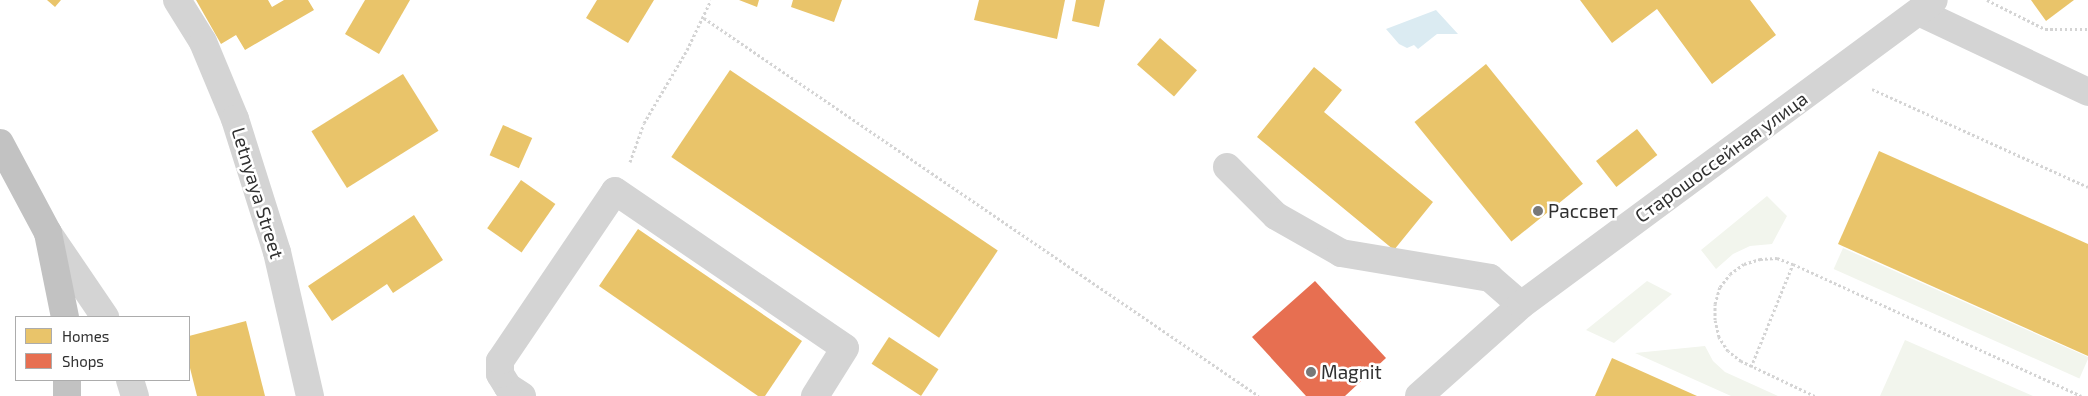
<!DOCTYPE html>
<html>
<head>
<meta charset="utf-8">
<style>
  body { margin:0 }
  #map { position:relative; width:2088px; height:396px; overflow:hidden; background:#fff; font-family:"Exo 2",sans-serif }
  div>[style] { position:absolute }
  .green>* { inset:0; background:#f2f5ed; transform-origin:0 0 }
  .water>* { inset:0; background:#dbebf2 }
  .homes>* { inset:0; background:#e9c46a; transform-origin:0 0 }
  .shops>* { inset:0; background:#e76f51 }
  .path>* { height:3px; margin-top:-1.5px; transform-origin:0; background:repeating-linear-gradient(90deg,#d4d4d4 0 2.5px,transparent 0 5px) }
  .minor>* { height:28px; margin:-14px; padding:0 14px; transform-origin:14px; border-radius:14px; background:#d4d4d4 }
  .highway>* { height:28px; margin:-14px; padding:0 14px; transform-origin:14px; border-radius:14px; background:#c2c2c2 }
  .dots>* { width:14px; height:14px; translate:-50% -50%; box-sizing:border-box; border:2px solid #fff; border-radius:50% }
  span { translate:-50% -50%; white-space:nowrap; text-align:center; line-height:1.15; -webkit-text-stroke:5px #fff; paint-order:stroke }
  .street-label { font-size:19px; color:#303030 }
  .poi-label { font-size:19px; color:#303030 }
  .left { translate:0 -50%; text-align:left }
  .legend { position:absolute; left:15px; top:316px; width:175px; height:65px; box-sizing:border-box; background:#fff; border:1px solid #acacac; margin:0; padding:6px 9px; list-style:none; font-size:15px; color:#303030 }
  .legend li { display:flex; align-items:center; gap:10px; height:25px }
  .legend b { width:25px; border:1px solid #acacac }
</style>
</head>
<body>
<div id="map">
  <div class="green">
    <div style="clip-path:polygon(1767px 196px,1787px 216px,1772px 244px,1750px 246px,1733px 254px,1716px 269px,1701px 250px)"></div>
    <div style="left:1843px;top:248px;width:269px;height:23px;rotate:24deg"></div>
    <div style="clip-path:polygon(1647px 281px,1672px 294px,1614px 343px,1586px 330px)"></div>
    <div style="clip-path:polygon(1905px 340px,2033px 396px,1880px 396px)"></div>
    <div style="clip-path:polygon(1705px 346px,1713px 361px,1725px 372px,1778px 396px,1731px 396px,1635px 353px)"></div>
  </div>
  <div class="water">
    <div style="clip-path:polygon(1436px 10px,1458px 34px,1437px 34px,1418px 49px,1414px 45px,1407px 48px,1399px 44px,1386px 29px)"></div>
  </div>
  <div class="homes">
    <div style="clip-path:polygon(47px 0,61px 0,55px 7px)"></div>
    <div style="clip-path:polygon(196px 0,268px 0,272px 7px,284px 0,308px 0,314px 10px,245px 50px,236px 35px,221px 44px)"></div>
    <div style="clip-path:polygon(365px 0,410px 0,379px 54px,345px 34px)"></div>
    <div style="clip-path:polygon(597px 0,654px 0,628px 43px,586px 18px)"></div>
    <div style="clip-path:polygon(739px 0,759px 0,757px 7px)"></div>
    <div style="clip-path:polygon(793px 0,842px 0,834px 22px,791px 7px)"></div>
    <div style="clip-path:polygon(979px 0,1065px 0,1057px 39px,974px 20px)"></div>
    <div style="clip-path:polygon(1076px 0,1105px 0,1099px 27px,1072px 21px)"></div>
    <div style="clip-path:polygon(1580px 0,1750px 0,1776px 35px,1712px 84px,1657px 9px,1612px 43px)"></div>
    <div style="clip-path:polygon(2031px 0,2074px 0,2046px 21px)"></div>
    <div style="left:1160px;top:38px;width:49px;height:35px;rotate:41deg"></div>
    <div style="left:1486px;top:64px;width:154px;height:92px;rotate:51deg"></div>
    <div style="clip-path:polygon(1314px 67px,1342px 90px,1324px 112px,1433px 202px,1394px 250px,1257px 137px)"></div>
    <div style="left:730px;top:70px;width:323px;height:105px;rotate:34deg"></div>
    <div style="left:403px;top:74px;width:67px;height:108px;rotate:58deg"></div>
    <div style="left:503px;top:125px;width:32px;height:33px;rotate:24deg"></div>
    <div style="left:1637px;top:129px;width:33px;height:52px;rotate:52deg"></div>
    <div style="clip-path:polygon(1879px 151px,2088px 244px,2088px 356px,1838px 244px)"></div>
    <div style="left:521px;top:180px;width:42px;height:59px;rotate:35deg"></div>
    <div style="clip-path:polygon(414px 215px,443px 260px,393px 293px,387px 284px,332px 321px,308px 286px)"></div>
    <div style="clip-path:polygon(638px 229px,802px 341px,765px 396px,758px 396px,599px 286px)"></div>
    <div style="clip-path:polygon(246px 321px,265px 396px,197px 396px,189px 364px,189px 336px)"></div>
    <div style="left:889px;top:337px;width:59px;height:32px;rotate:33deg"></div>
    <div style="clip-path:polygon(1612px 358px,1697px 396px,1595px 396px)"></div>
  </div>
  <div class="shops">
    <div style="clip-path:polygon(1315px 281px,1386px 358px,1345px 396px,1306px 396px,1252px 337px)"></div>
  </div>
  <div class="path">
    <div style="left:1987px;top:0;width:65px;rotate:26.6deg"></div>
    <div style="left:2045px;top:29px;width:43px"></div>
    <div style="left:704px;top:18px;width:671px;rotate:34.26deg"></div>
    <div style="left:1872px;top:89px;width:237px;rotate:24.4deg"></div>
    <div style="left:630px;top:162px;width:41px;rotate:-70.3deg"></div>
    <div style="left:644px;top:123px;width:85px;rotate:-59.5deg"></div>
    <div style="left:687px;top:50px;width:55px;rotate:-64.4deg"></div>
    <div style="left:1751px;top:367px;width:111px;rotate:-67.8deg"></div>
    <div style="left:1815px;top:396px;width:82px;rotate:-154.7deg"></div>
    <div style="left:1741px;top:361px;width:16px;rotate:-142deg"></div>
    <div style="left:1728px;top:351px;width:17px;rotate:-123deg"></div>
    <div style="left:1719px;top:337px;width:17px;rotate:-103deg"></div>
    <div style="left:1715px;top:320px;width:16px;rotate:-90deg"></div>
    <div style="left:1715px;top:304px;width:18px;rotate:-74deg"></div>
    <div style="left:1720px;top:287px;width:16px;rotate:-52deg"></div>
    <div style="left:1730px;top:274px;width:17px;rotate:-36deg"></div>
    <div style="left:1744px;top:264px;width:17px;rotate:-17deg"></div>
    <div style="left:1760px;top:259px;width:17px;rotate:-3deg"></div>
    <div style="left:1777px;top:258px;width:17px;rotate:21deg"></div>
    <div style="left:1793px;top:264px;width:317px;rotate:24.6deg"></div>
  </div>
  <div class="minor">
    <div style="left:177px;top:0;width:49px;rotate:58.2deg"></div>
    <div style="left:203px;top:42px;width:83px;rotate:67.4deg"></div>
    <div style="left:235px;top:119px;width:139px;rotate:72.5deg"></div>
    <div style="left:277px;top:252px;width:148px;rotate:77.1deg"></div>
    <div style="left:1919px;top:12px;width:187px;rotate:25.3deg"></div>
    <div style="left:1227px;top:167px;width:69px;rotate:45deg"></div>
    <div style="left:1276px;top:216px;width:75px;rotate:29.6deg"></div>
    <div style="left:1341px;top:253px;width:151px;rotate:9.5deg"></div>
    <div style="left:1490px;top:278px;width:41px;rotate:41.1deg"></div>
    <div style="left:48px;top:233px;width:102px;rotate:55.8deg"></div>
    <div style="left:130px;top:380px;width:17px;rotate:73deg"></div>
    <div style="left:522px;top:396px;width:17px;rotate:-147deg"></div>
    <div style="left:508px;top:387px;width:15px;rotate:-122deg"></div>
    <div style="left:500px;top:374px;width:13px;rotate:-90deg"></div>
    <div style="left:500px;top:361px;width:205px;rotate:-55.9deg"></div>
    <div style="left:615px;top:191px;width:278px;rotate:34.3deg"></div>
    <div style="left:845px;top:348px;width:57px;rotate:122deg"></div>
    <div style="left:1419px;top:396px;width:137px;rotate:-41.7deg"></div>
    <div style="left:1521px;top:305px;width:513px;rotate:-36.45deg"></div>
  </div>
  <div class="highway">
    <div style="left:0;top:143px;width:102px;rotate:61.9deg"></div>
    <div style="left:48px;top:233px;width:86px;rotate:78.6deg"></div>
    <div style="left:67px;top:380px;width:16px;rotate:90deg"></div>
  </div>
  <div class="dots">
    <div style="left:1538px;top:211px;background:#787878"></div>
    <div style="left:1311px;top:372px;background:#787878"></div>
  </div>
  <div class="street-label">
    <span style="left:1721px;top:157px;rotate:-36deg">Старошоссейная улица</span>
    <span style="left:258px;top:193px;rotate:73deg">Letnyaya Street</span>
  </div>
  <div class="poi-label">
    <span class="left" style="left:1548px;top:211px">Рассвет</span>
    <span class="left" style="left:1321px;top:372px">Magnit</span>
  </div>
  <ul class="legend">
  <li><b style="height:14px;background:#e9c46a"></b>Homes</li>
  <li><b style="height:14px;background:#e76f51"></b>Shops</li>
  </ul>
</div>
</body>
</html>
